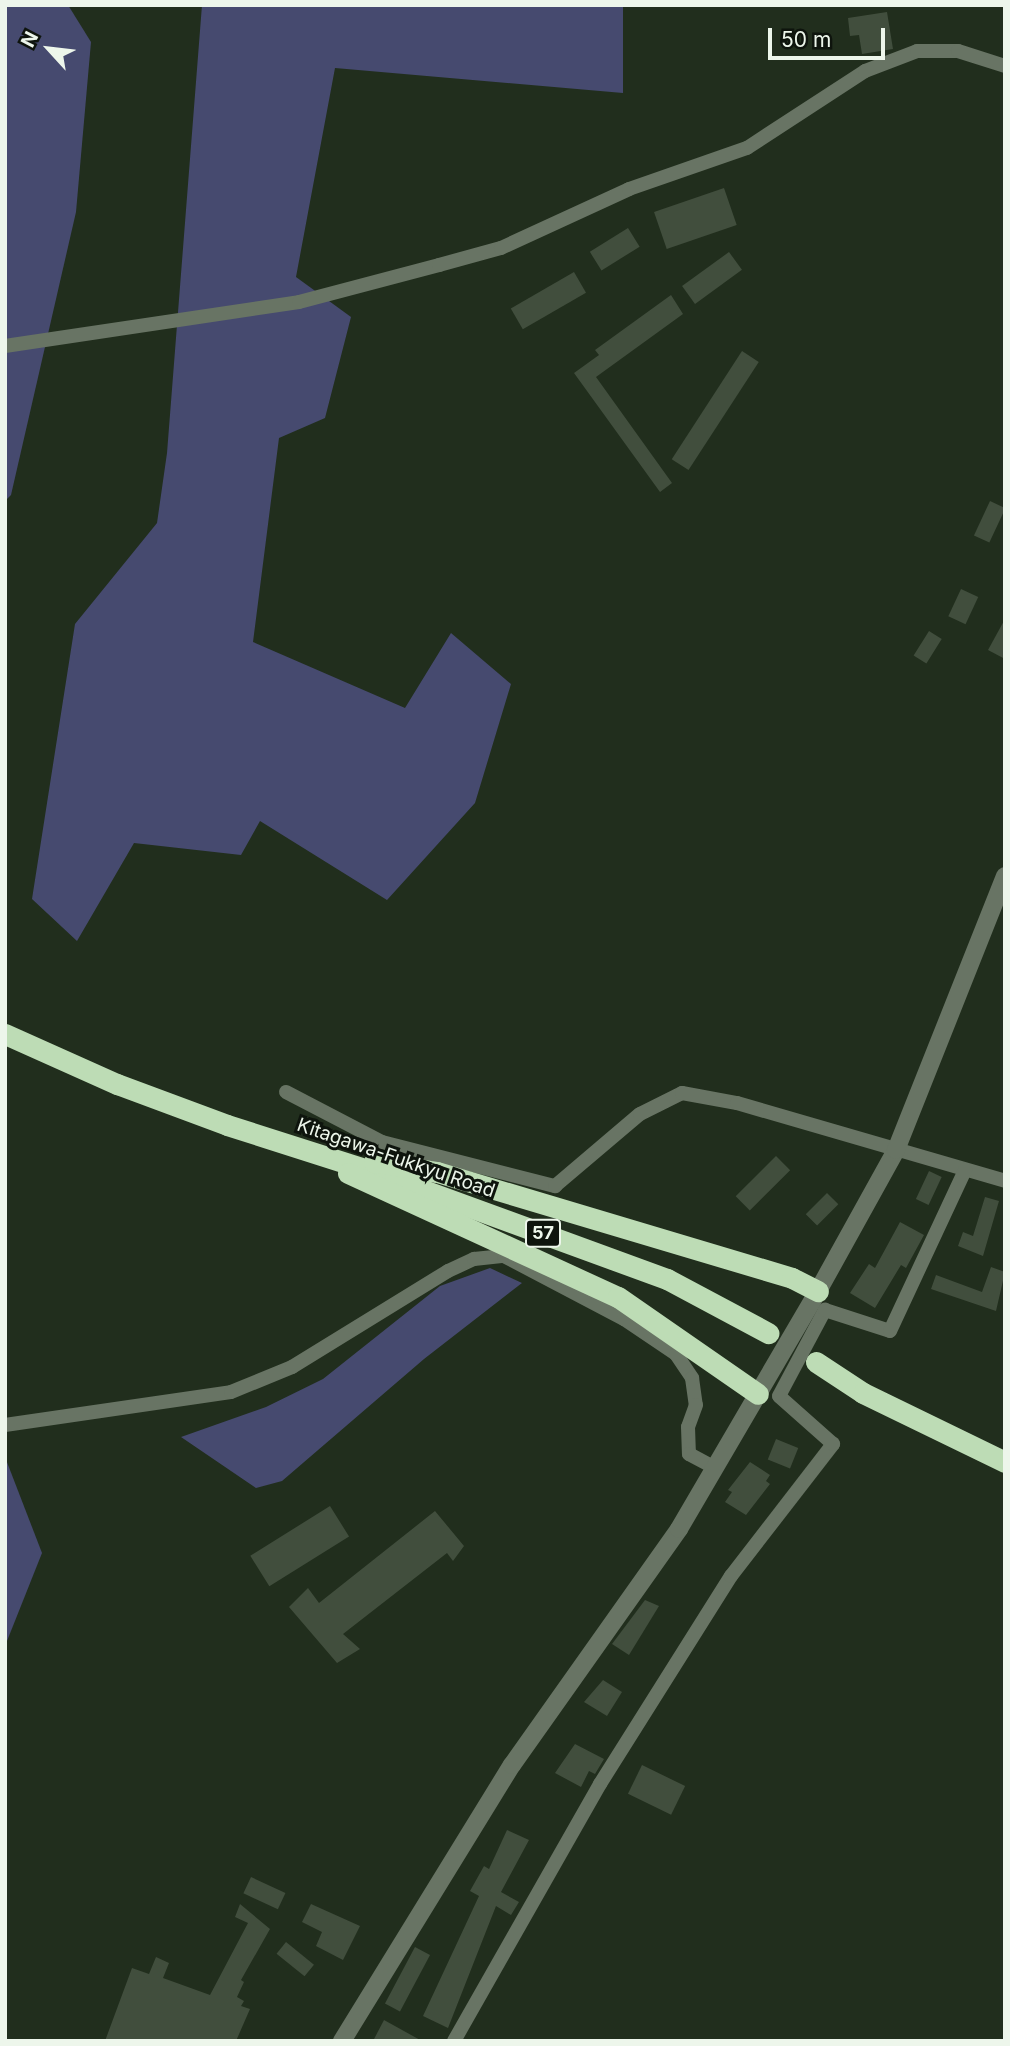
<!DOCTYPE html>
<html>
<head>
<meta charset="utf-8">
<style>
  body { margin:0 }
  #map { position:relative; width:1010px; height:2046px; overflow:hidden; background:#212e1d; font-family:Inter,sans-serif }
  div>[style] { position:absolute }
  .forest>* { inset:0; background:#464a6f }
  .building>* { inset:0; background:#414e3d; transform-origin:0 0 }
  .minor>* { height:14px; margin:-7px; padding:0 7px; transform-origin:7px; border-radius:7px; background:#687464 }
  .tertiary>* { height:18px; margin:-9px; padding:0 9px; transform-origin:9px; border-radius:9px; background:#687464 }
  .motorway>* { height:21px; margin:-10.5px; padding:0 10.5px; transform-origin:10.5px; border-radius:10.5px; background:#bddcb5 }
  span { translate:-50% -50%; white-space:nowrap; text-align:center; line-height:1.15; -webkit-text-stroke:6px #0e140d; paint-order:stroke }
  .shield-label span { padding:2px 5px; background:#0e140d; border:2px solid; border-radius:5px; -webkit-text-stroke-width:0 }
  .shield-label { font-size:18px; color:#edf6eb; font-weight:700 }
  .street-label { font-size:19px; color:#edf6eb }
  .frame { position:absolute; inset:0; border:7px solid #edf6eb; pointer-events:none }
  .north { position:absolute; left:14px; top:14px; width:70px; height:70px; -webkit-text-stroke:5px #0e140d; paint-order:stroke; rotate:297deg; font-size:19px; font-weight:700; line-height:28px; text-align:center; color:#edf6eb }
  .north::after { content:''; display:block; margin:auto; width:24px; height:32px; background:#edf6eb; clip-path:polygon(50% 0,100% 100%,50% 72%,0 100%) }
  .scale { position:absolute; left:768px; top:28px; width:117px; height:32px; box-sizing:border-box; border:4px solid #edf6eb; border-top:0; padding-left:9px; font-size:21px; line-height:24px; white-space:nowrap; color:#edf6eb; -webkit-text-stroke:5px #0e140d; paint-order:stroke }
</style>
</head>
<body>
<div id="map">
  <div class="forest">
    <div style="clip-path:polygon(5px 5px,68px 5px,91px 42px,76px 212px,11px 495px,5px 501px)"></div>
    <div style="clip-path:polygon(202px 5px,623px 5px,623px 93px,335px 68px,296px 277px,351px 317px,325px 418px,279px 438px,253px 642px,405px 708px,451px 633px,511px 684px,475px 803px,387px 900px,260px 821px,241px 855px,134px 843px,77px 941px,32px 899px,75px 624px,157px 523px,167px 453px)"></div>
    <div style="clip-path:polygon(490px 1268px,522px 1283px,424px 1359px,282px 1481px,256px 1488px,181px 1437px,266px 1407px,323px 1379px,440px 1286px)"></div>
    <div style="clip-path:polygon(5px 1457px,42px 1553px,5px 1646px)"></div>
  </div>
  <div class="building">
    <div style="clip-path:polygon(887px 12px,893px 49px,862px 54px,859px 35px,850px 36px,848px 18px)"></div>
    <div style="left:724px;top:188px;width:39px;height:74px;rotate:71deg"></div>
    <div style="left:628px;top:228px;width:22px;height:45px;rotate:58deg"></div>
    <div style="left:729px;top:252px;width:22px;height:58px;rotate:54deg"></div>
    <div style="left:574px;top:272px;width:24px;height:73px;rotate:60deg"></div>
    <div style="clip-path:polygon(671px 295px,683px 314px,596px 377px,672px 483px,660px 492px,574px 373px,599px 355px,595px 350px)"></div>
    <div style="left:742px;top:351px;width:20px;height:129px;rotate:33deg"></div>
    <div style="left:990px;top:501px;width:17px;height:38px;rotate:25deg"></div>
    <div style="left:961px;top:589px;width:19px;height:30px;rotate:25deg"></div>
    <div style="clip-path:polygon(1005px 619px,1005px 659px,988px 650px)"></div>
    <div style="left:929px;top:631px;width:15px;height:29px;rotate:32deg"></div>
    <div style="left:776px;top:1156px;width:20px;height:57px;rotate:45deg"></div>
    <div style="left:929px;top:1171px;width:14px;height:31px;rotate:25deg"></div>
    <div style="left:827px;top:1193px;width:16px;height:30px;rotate:45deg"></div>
    <div style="clip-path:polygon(985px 1197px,999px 1201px,983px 1256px,958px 1246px,963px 1232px,973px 1236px)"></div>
    <div style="clip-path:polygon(900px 1222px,924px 1235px,906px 1268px,901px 1265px,875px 1308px,850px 1293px,869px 1264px,875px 1268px)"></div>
    <div style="clip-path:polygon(991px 1267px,1005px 1272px,996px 1311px,931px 1289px,936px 1275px,982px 1292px)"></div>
    <div style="left:776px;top:1439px;width:24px;height:22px;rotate:22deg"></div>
    <div style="clip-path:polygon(750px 1462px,770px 1475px,766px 1481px,770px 1484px,746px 1515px,725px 1502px,732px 1492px,728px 1490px)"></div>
    <div style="left:330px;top:1506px;width:36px;height:94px;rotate:58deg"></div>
    <div style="clip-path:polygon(435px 1511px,464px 1546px,453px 1561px,447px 1553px,343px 1634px,360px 1649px,337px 1663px,289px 1607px,308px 1588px,319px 1603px)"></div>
    <div style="clip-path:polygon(645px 1600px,659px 1606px,629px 1655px,612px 1644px)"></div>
    <div style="clip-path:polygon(603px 1680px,622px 1692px,607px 1716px,584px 1702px)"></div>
    <div style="clip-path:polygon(575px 1744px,604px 1759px,595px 1774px,589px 1771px,581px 1787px,555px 1773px)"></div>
    <div style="left:642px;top:1765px;width:48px;height:32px;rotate:26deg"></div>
    <div style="clip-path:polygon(507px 1830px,529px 1840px,501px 1892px,519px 1902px,511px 1915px,496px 1906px,448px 2028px,423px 2016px,479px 1896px,470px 1891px,484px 1866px,489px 1869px)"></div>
    <div style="left:251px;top:1877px;width:38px;height:18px;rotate:25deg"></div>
    <div style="clip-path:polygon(240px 1904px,270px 1929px,241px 1980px,244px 1982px,237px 1997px,244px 2001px,241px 2006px,250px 2009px,236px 2041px,105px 2041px,132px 1968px,149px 1974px,156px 1957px,169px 1963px,163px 1978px,210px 1995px,248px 1923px,235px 1917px)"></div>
    <div style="clip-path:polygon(311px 1904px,360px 1926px,343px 1960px,316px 1946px,322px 1932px,302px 1922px)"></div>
    <div style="left:286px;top:1942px;width:36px;height:15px;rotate:39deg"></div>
    <div style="left:415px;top:1947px;width:17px;height:64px;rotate:28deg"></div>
    <div style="clip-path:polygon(384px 2020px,422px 2041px,373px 2041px)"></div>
  </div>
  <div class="minor">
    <div style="left:5px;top:346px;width:297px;rotate:-8.5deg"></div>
    <div style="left:299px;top:302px;width:145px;rotate:-14.8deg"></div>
    <div style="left:439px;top:265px;width:64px;rotate:-15.3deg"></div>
    <div style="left:501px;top:248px;width:141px;rotate:-24.7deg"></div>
    <div style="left:629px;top:189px;width:125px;rotate:-19.2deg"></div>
    <div style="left:747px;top:148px;width:141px;rotate:-33.1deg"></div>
    <div style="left:865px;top:71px;width:56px;rotate:-21deg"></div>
    <div style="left:917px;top:51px;width:41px"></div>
    <div style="left:958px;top:51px;width:49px;rotate:17.7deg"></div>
    <div style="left:286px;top:1092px;width:108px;rotate:27.5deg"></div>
    <div style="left:382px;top:1142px;width:179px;rotate:14.3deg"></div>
    <div style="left:555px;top:1186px;width:111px;rotate:-40.3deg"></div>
    <div style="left:640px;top:1114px;width:47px;rotate:-26.6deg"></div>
    <div style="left:682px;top:1093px;width:56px;rotate:10.3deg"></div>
    <div style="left:737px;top:1103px;width:279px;rotate:16.2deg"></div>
    <div style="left:5px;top:1425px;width:228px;rotate:-8.3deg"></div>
    <div style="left:231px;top:1392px;width:66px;rotate:-22.3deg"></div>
    <div style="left:292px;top:1367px;width:183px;rotate:-31.6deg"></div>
    <div style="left:448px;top:1271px;width:29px;rotate:-25deg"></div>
    <div style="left:474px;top:1259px;width:30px;rotate:-6deg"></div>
    <div style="left:504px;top:1256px;width:136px;rotate:27.7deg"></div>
    <div style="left:624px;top:1319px;width:63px;rotate:33.9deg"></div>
    <div style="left:676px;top:1354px;width:29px;rotate:56deg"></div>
    <div style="left:692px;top:1378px;width:27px;rotate:82deg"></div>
    <div style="left:696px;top:1405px;width:23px;rotate:110deg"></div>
    <div style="left:688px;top:1427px;width:27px;rotate:88deg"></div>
    <div style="left:689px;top:1454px;width:30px;rotate:28deg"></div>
    <div style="left:454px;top:2041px;width:296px;rotate:-60.4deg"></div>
    <div style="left:600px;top:1784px;width:246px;rotate:-57.8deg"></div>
    <div style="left:731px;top:1576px;width:167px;rotate:-52.3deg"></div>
    <div style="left:833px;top:1444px;width:72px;rotate:-138.4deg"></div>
    <div style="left:779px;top:1396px;width:98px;rotate:-61.9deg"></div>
    <div style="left:825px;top:1310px;width:68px;rotate:17.9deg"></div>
    <div style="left:890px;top:1331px;width:178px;rotate:-65deg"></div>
  </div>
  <div class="tertiary">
    <div style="left:342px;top:2041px;width:324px;rotate:-58.4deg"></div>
    <div style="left:512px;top:1765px;width:289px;rotate:-54.7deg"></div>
    <div style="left:679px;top:1529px;width:276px;rotate:-59.7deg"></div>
    <div style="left:818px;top:1291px;width:161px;rotate:-61deg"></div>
    <div style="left:896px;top:1150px;width:295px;rotate:-68.3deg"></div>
  </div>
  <div class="motorway">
    <div style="left:5px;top:1034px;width:123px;rotate:24.1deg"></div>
    <div style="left:117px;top:1084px;width:117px;rotate:20.4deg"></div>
    <div style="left:227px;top:1125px;width:157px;rotate:17.7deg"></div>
    <div style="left:377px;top:1173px;width:309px;rotate:20.1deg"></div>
    <div style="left:667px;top:1279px;width:115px;rotate:28.1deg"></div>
    <div style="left:374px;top:1162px;width:64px;rotate:9deg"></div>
    <div style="left:437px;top:1172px;width:370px;rotate:16.6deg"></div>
    <div style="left:792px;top:1278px;width:29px;rotate:27deg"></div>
    <div style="left:348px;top:1173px;width:297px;rotate:24.7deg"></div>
    <div style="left:618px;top:1297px;width:170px;rotate:34.7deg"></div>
    <div style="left:816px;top:1362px;width:56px;rotate:33.4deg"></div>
    <div style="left:863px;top:1393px;width:158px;rotate:25.9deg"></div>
  </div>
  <div class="shield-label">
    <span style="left:543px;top:1233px">57</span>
  </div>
  <div class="street-label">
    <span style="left:396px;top:1158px;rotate:19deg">Kitagawa-Fukkyu Road</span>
  </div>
  <div class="frame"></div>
  <div class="north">N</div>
  <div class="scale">50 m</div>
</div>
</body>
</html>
